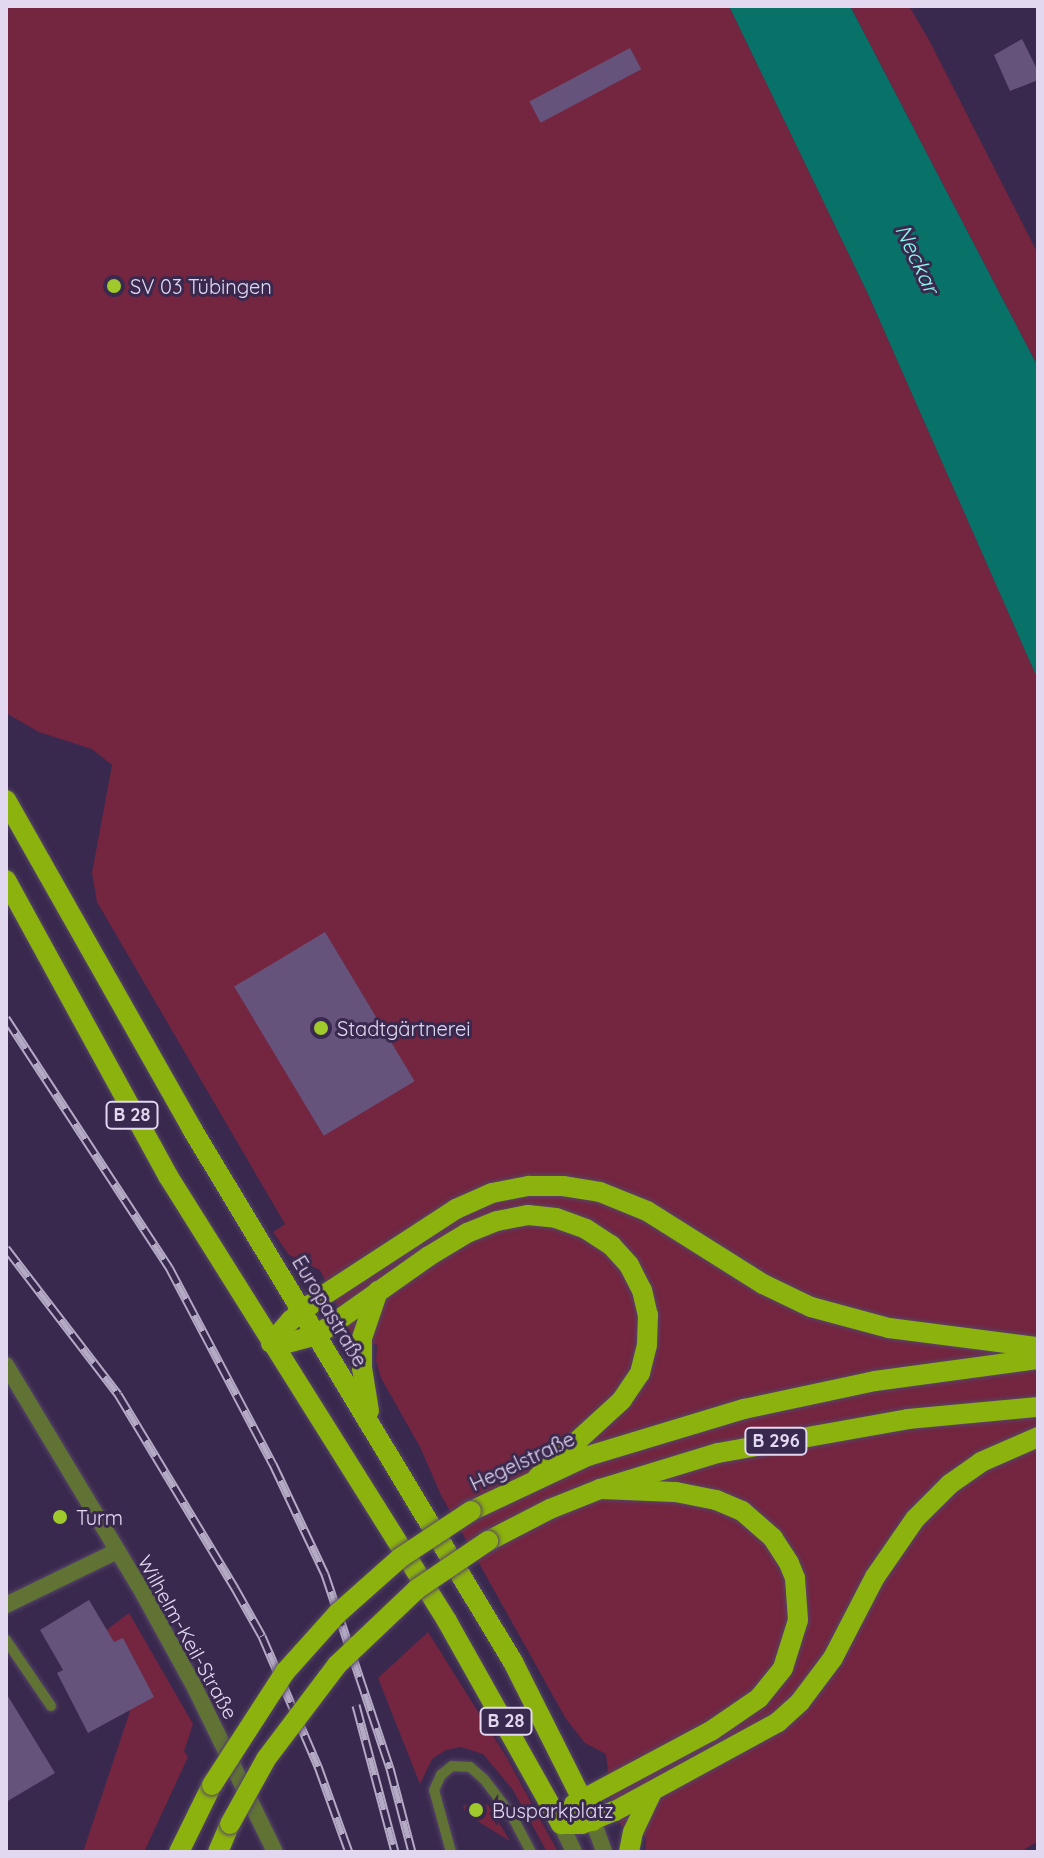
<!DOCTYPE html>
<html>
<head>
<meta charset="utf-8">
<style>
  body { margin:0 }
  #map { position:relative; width:1044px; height:1858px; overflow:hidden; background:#3a294e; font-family:Quicksand,sans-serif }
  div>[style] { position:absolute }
  .green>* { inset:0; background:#74253f }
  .water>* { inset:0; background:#087268 }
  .building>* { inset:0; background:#65537c; transform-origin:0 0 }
  .roads { filter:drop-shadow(0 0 2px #554568) drop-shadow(0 0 2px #554568) }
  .service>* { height:10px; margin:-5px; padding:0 5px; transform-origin:5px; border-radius:5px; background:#607334 }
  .minor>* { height:16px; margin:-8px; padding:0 8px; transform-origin:8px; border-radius:8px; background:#607334 }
  .tertiary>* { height:16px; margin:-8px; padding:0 8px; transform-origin:8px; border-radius:8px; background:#607334 }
  .primary>* { height:20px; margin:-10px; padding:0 10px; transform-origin:10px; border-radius:10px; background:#8cb20d }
  .rail>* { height:9px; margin-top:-4.5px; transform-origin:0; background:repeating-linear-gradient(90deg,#3a294e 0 18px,#b5aac6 0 36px); box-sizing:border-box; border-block:2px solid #b5aac6 }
  .bridges { filter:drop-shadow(0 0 2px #554568) drop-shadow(0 0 2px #554568) }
  .primary-bridge>* { height:20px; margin:-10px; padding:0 10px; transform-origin:10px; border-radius:10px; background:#8cb20d }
  .dots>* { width:22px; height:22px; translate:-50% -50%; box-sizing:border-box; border:4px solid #3a294e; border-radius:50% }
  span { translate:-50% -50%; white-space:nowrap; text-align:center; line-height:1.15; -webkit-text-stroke:6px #3a294e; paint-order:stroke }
  .shield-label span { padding:2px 6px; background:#3a294e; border:2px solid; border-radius:6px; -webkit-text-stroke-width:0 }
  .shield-label { font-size:18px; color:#e2d9f1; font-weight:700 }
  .poi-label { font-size:20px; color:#e2d9f1 }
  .left { translate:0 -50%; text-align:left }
  .street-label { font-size:20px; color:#e2d9f1 }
  .water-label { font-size:22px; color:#8bf9ea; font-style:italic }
  .frame { position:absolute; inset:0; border:8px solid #e2d9f1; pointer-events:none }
</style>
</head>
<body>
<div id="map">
  <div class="green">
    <div style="clip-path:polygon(6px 6px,729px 6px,868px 294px,1038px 680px,1038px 1841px,1020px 1852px,645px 1852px,646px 1837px,621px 1826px,611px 1799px,606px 1754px,585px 1743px,566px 1719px,441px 1495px,420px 1447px,381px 1378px,376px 1361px,377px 1345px,350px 1332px,320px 1270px,289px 1255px,273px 1232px,285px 1224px,97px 902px,92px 873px,112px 765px,92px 749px,39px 732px,6px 713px)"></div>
    <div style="clip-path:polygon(850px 6px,909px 6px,929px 40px,1038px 254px,1038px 367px)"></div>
    <div style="clip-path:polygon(129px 1613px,193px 1724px,184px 1751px,188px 1757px,144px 1852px,83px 1852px,131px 1708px,100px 1635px)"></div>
    <div style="clip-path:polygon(428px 1632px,507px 1758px,558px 1852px,547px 1852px,513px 1790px,483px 1754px,461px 1747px,446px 1750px,432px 1759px,420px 1784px,378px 1678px)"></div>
    <div style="clip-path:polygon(472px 1801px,488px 1805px,510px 1841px,466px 1814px,463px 1806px)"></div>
  </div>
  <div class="water">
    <div style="clip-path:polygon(729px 6px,850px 6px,1038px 367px,1038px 680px,868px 294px)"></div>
  </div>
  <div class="building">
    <div style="clip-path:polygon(1022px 39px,1038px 71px,1038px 80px,1010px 91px,994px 55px)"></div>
    <div style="left:630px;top:48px;width:24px;height:114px;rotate:62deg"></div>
    <div style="left:325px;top:932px;width:174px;height:106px;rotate:59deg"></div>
    <div style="clip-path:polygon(89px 1600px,114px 1642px,123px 1638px,154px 1697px,88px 1733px,57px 1673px,63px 1670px,40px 1630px)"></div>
    <div style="clip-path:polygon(6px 1693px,55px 1773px,6px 1802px)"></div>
  </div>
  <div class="roads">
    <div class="service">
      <div style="left:6px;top:1640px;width:80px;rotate:55.7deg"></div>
      <div style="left:451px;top:1852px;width:64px;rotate:-105.3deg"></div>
      <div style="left:434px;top:1790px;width:17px;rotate:-65deg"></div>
      <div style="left:441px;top:1775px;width:14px;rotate:-39deg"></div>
      <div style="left:452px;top:1766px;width:18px;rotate:3deg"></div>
      <div style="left:470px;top:1767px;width:18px;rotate:41deg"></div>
      <div style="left:484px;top:1779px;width:46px;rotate:52.9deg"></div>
      <div style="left:512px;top:1816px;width:41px;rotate:62.2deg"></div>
    </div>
    <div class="minor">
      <div style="left:6px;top:1365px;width:258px;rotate:59deg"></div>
      <div style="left:139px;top:1586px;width:116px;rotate:61.2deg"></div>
      <div style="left:195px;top:1688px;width:182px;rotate:64deg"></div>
      <div style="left:6px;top:1605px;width:123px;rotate:-25.9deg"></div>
    </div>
    <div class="tertiary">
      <div style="left:593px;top:1821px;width:33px;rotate:70deg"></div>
      <div style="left:561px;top:1824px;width:31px;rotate:65deg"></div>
    </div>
    <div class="primary">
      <div style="left:6px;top:800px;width:378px;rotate:60.5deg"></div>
      <div style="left:192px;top:1129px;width:622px;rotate:58.94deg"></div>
      <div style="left:513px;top:1662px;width:178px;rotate:63.3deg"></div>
      <div style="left:6px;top:880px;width:337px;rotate:61.3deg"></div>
      <div style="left:168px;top:1176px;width:525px;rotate:57.91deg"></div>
      <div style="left:447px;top:1621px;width:233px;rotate:60.7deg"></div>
      <div style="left:271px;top:1343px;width:30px;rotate:-49deg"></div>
      <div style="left:291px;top:1320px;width:34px;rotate:-38deg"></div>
      <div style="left:318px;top:1299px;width:165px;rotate:-33.1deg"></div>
      <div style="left:456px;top:1209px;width:39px;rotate:-24deg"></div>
      <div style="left:492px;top:1193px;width:38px;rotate:-11deg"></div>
      <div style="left:529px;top:1186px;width:34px"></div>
      <div style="left:563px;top:1186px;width:37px;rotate:9deg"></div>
      <div style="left:600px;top:1192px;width:51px;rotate:22deg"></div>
      <div style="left:647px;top:1211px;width:137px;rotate:32.2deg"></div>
      <div style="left:763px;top:1284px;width:53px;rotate:25.6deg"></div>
      <div style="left:811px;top:1307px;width:81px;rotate:15.1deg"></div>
      <div style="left:889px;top:1328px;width:150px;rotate:7.3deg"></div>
      <div style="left:271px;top:1343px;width:16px"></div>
      <div style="left:287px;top:1343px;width:31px;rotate:-15deg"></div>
      <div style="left:317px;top:1335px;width:137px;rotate:-35.2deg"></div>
      <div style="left:429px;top:1256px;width:44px;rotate:-31.2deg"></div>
      <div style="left:467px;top:1233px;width:32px;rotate:-22deg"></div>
      <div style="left:497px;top:1221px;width:32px;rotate:-11deg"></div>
      <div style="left:528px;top:1215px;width:28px;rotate:6deg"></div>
      <div style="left:556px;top:1218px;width:32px;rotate:20deg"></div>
      <div style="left:586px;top:1229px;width:30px;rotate:33deg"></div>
      <div style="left:611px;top:1245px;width:27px;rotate:48deg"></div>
      <div style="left:629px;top:1265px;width:28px;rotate:63deg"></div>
      <div style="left:642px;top:1290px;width:26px;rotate:77deg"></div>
      <div style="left:648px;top:1315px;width:30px;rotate:92deg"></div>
      <div style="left:647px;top:1345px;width:29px;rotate:104deg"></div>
      <div style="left:640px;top:1373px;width:32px;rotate:124deg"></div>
      <div style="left:622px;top:1400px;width:115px;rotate:137.5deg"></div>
      <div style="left:369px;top:1411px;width:44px;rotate:-99.2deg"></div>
      <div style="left:362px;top:1368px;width:30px;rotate:-90deg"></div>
      <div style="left:362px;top:1338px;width:50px;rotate:-71.2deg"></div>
      <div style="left:471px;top:1511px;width:129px;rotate:-25.2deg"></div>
      <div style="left:588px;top:1456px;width:163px;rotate:-16.8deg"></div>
      <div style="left:744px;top:1409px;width:134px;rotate:-12.1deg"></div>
      <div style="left:875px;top:1381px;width:164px;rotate:-7.7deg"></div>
      <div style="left:488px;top:1541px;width:70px;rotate:-27.3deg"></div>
      <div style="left:550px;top:1509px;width:54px;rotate:-21.8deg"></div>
      <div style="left:600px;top:1489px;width:123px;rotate:-17deg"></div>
      <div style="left:718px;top:1453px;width:193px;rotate:-10.1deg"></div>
      <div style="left:908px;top:1419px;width:131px;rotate:-5.3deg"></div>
      <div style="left:574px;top:1804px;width:155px;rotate:-28.1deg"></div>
      <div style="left:711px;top:1731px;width:58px;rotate:-34.5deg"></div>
      <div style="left:759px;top:1698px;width:38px;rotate:-51deg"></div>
      <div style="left:783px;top:1668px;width:50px;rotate:-72.6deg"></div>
      <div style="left:798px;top:1620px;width:42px;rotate:-94.1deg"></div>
      <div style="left:795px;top:1578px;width:16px;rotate:-112deg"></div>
      <div style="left:789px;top:1563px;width:30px;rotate:-123deg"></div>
      <div style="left:773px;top:1538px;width:41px;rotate:-138.9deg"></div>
      <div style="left:742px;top:1511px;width:28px;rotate:-157deg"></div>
      <div style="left:716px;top:1500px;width:41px;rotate:-168.7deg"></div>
      <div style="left:676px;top:1492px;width:76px;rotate:-177.7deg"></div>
      <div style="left:561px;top:1824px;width:21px"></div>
      <div style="left:582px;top:1824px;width:35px;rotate:-22deg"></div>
      <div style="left:615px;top:1811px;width:186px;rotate:-28.6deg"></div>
      <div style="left:778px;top:1722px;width:30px;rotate:-42deg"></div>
      <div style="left:800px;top:1702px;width:55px;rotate:-53.1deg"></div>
      <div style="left:833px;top:1658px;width:91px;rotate:-62.6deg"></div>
      <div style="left:875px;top:1577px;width:70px;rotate:-55.4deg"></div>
      <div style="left:915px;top:1519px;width:49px;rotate:-45deg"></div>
      <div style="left:950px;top:1484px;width:38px;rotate:-35deg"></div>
      <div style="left:981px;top:1462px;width:62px;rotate:-23.7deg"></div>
      <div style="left:179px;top:1852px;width:75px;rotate:-63.8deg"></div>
      <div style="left:218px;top:1852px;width:30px;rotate:-67deg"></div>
      <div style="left:629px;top:1852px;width:20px;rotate:-79deg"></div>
      <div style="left:633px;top:1832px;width:44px;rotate:-64.6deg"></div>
    </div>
  </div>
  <div class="rail">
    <div style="left:6px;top:1018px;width:298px;rotate:56.8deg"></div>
    <div style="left:169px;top:1267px;width:223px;rotate:62.2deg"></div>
    <div style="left:273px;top:1464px;width:122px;rotate:64.7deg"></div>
    <div style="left:325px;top:1574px;width:205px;rotate:71.5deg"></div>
    <div style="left:390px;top:1768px;width:87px;rotate:75.3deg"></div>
    <div style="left:6px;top:1248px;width:184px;rotate:52.5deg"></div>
    <div style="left:118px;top:1394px;width:227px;rotate:58.9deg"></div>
    <div style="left:235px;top:1588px;width:55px;rotate:60.6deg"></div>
    <div style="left:262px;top:1636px;width:142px;rotate:66.7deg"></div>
    <div style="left:318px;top:1766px;width:91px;rotate:70.2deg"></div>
    <div style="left:356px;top:1705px;width:152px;rotate:75.1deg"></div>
  </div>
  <div class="bridges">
    <div class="primary-bridge">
      <div style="left:212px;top:1785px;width:135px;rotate:-57.1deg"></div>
      <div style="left:285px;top:1672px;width:78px;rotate:-48.1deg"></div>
      <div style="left:337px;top:1614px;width:84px;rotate:-41.6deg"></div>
      <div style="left:400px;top:1558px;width:85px;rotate:-33.5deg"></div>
      <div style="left:230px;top:1824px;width:74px;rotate:-61deg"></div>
      <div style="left:266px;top:1759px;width:118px;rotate:-52.9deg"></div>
      <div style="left:337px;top:1665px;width:110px;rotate:-43.5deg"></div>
      <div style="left:417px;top:1589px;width:86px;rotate:-34.1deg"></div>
    </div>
  </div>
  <div class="dots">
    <div style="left:114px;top:286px;background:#a0c92b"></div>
    <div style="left:321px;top:1028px;background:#a0c92b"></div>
    <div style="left:60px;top:1517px;background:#a0c92b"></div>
    <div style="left:476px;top:1810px;background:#a0c92b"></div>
  </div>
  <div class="shield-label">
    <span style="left:132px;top:1115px">B 28</span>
    <span style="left:776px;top:1441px">B 296</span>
    <span style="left:506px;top:1721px">B 28</span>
  </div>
  <div class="poi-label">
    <span class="left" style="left:130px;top:286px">SV 03 Tübingen</span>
    <span class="left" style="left:337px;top:1028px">Stadtgärtnerei</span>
    <span class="left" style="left:76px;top:1517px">Turm</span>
    <span class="left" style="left:492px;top:1810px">Busparkplatz</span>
  </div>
  <div class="street-label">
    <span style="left:330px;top:1311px;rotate:59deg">Europastraße</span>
    <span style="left:522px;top:1461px;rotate:-25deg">Hegelstraße</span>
    <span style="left:188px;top:1637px;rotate:61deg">Wilhelm-Keil-Straße</span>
  </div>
  <div class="water-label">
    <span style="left:917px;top:259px;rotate:65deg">Neckar</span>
  </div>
  <div class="frame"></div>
</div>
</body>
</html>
